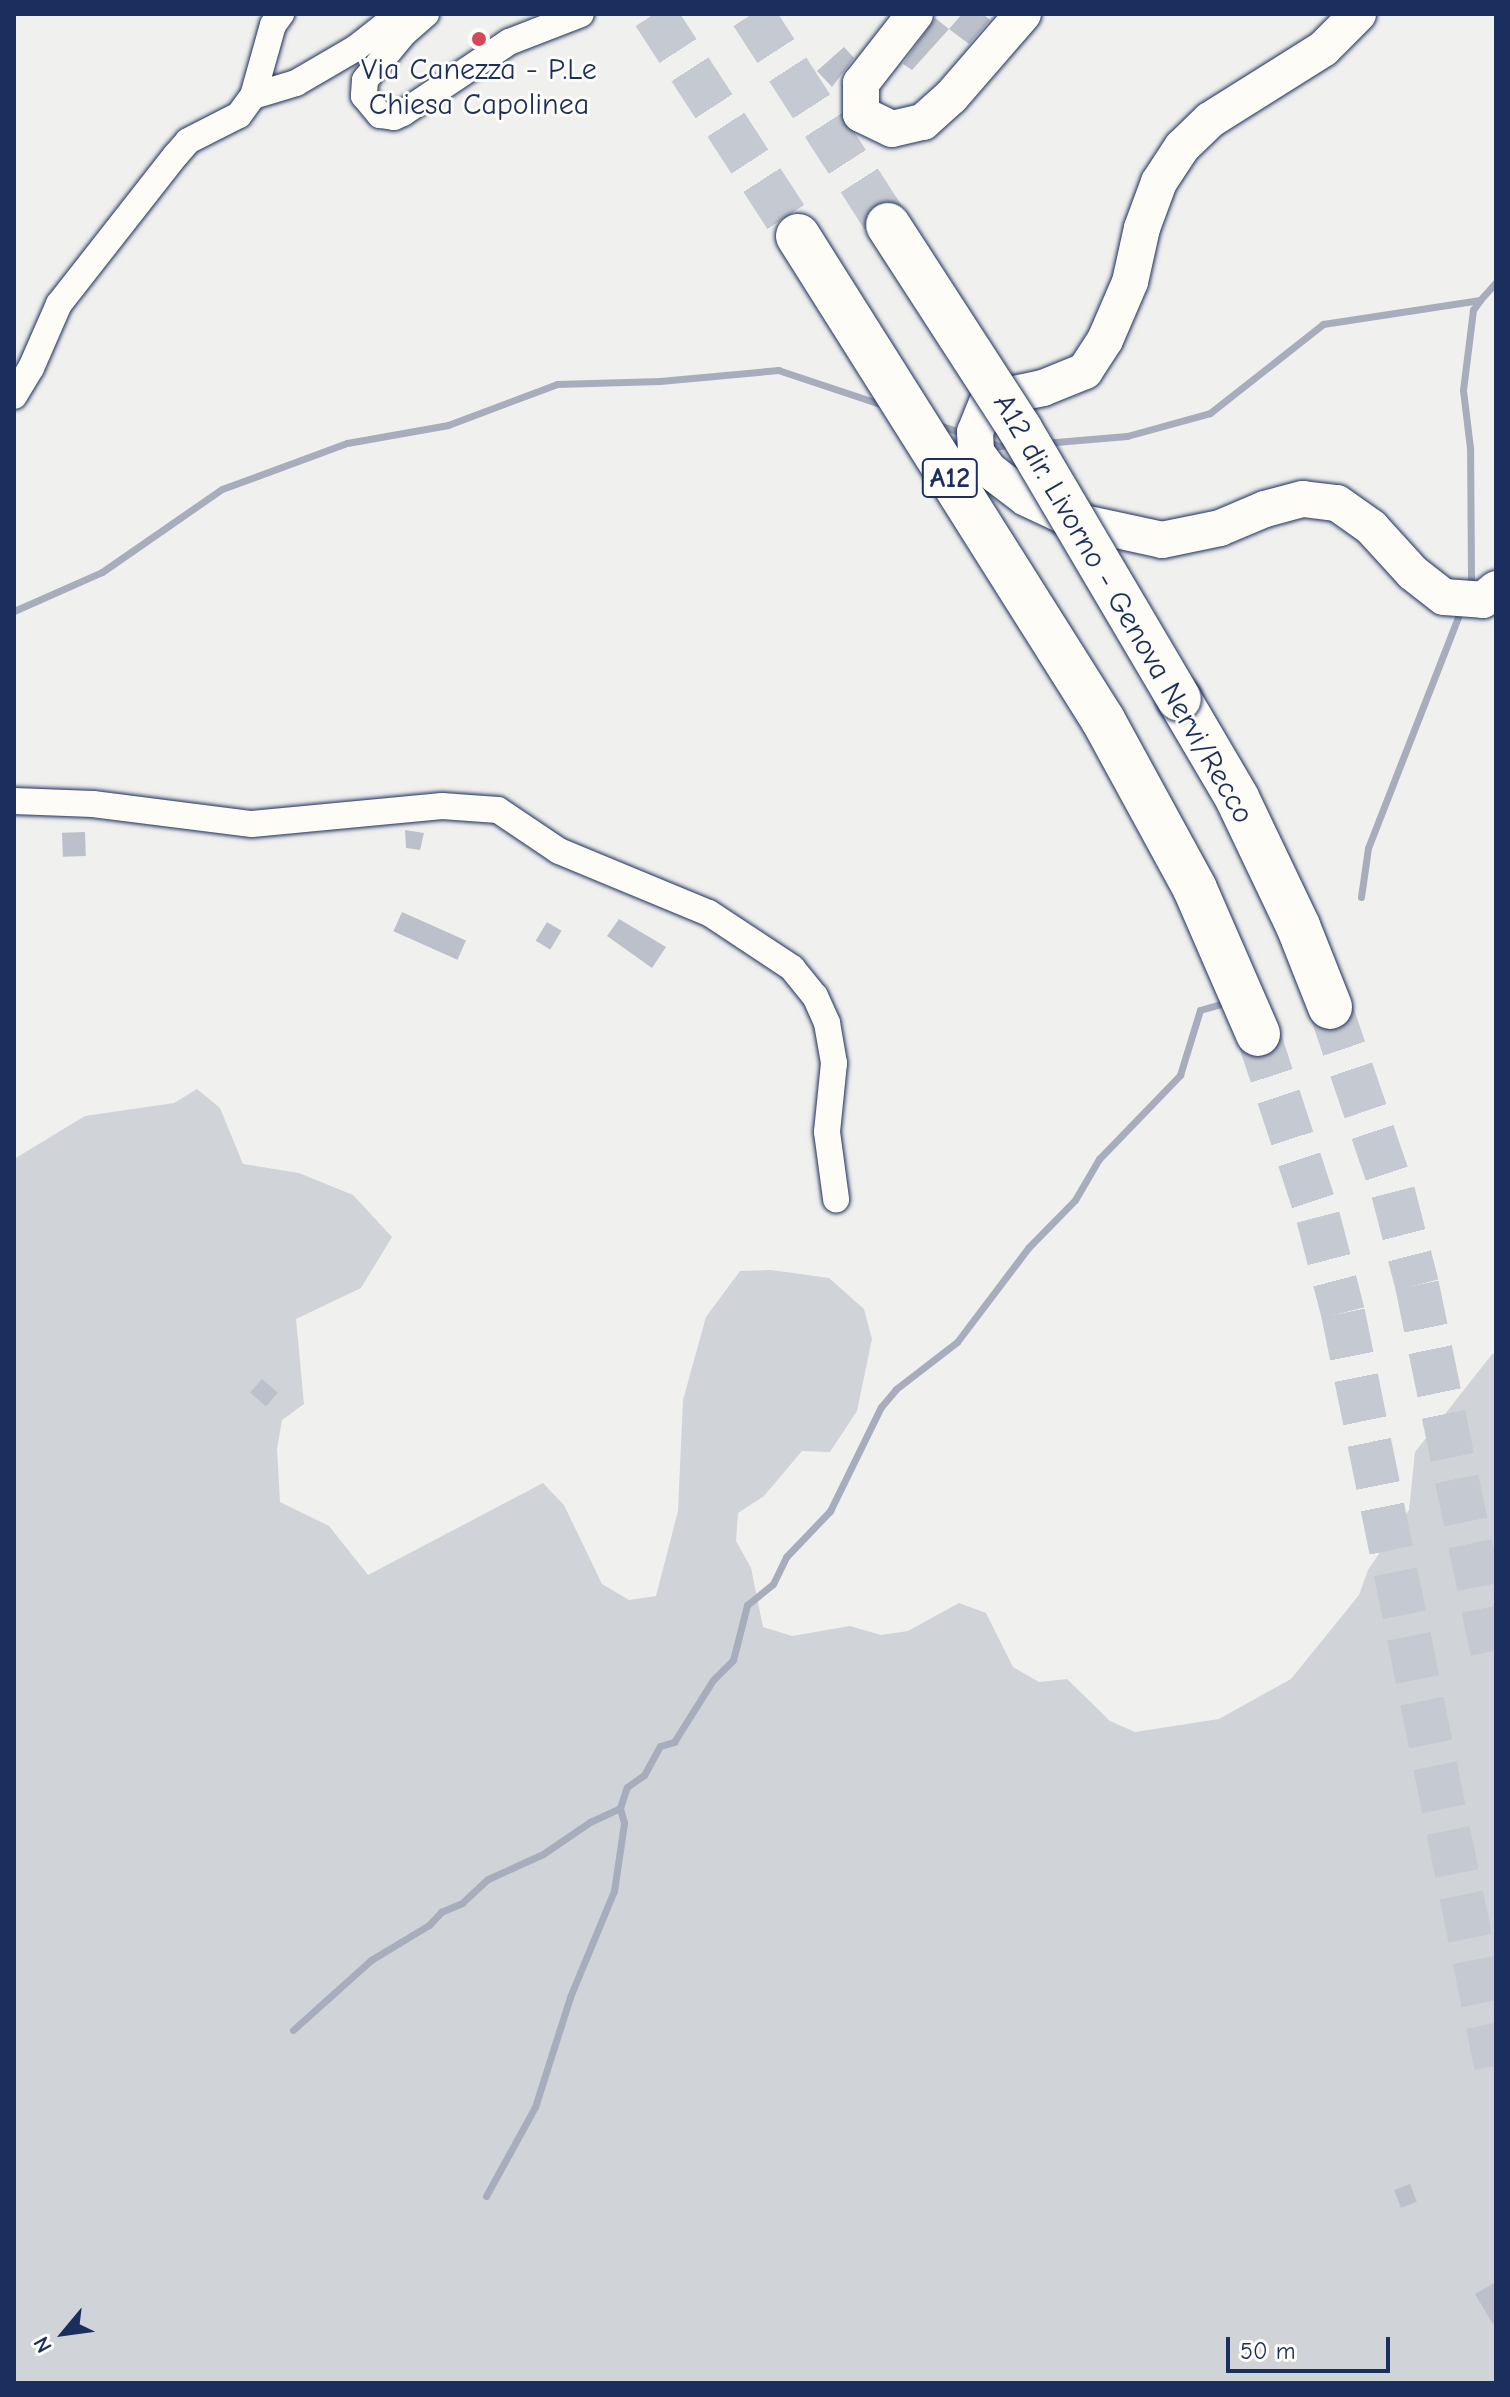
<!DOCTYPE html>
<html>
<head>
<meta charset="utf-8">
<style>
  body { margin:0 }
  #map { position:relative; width:1510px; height:2397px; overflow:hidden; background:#f0f0ee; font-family:"Comic Neue",sans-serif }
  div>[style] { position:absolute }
  .green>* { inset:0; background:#d0d3d8 }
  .stream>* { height:7px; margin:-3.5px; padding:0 3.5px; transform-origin:3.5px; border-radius:3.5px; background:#a7adbd }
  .building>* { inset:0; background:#bbc0ca; transform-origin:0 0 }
  .highway-tunnel>* { height:44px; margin-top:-22px; transform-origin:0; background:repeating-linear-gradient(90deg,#c5c9d1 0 44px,transparent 0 66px) }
  .roads { filter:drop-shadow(0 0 2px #1b2f5e) drop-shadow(0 0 2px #1b2f5e) }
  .street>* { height:26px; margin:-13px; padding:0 13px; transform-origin:13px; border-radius:13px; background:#fdfcf7 }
  .secondary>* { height:36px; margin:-18px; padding:0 18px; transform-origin:18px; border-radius:18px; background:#fdfcf7 }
  .highway>* { height:44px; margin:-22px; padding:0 22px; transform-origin:22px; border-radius:22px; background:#fdfcf7 }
  .bridges { filter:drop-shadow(0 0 2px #1b2f5e) drop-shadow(0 0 2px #1b2f5e) }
  .highway-bridge>* { height:44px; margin:-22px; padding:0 22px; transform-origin:22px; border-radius:22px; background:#fdfcf7 }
  .dots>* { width:22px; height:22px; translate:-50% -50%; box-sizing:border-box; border:4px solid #fdfcf7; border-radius:50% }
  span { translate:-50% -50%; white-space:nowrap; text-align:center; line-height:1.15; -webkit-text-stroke:6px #fdfcf7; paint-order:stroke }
  .shield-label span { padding:2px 6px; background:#fdfcf7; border:2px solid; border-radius:6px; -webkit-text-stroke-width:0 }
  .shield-label { font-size:28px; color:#1b2f5e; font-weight:700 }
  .poi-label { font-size:30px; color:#1b2f5e }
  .street-label { font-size:30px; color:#1b2f5e }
  .frame { position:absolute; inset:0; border:16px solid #1b2f5e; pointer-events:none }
  .north { position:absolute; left:24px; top:2293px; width:80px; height:80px; -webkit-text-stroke:6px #fdfcf7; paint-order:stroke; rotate:241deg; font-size:22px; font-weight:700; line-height:32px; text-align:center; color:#1b2f5e }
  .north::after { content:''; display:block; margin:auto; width:28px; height:36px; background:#1b2f5e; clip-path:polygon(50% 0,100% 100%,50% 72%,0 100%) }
  .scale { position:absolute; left:1226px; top:2337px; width:164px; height:36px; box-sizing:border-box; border:4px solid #1b2f5e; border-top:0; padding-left:10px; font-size:24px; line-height:28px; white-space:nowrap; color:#1b2f5e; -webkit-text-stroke:6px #fdfcf7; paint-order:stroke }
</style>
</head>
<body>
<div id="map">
  <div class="green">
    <div style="clip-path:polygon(197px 1089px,220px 1108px,243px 1164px,299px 1173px,353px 1195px,392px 1237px,361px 1288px,296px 1319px,304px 1404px,282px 1420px,277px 1449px,280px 1502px,329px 1526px,368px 1575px,543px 1483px,564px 1505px,602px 1584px,629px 1600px,656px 1596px,678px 1511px,683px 1400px,706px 1317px,740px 1271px,771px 1270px,829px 1278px,864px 1309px,872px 1339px,857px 1411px,830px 1452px,802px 1451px,764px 1496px,738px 1513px,736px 1541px,751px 1568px,763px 1627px,792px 1636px,850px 1626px,881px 1635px,908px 1631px,959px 1603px,986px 1613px,1013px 1667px,1039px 1682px,1067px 1679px,1110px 1721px,1135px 1732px,1219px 1719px,1291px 1679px,1359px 1595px,1368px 1570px,1409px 1510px,1415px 1452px,1493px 1353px,1496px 1359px,1496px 2383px,14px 2383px,14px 1159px,85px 1116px,174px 1103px)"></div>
  </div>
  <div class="stream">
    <div style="left:936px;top:424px;width:31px;rotate:19deg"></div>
    <div style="left:985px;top:441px;width:15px;rotate:20deg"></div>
    <div style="left:999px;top:446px;width:12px;rotate:-5deg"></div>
    <div style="left:1044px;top:443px;width:83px;rotate:-4.8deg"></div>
    <div style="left:1127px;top:436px;width:86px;rotate:-15.5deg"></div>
    <div style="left:1210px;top:413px;width:144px;rotate:-38.2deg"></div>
    <div style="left:1323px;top:324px;width:159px;rotate:-8.7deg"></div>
    <div style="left:1480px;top:300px;width:24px;rotate:-48deg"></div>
    <div style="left:1467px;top:589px;width:12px;rotate:-70deg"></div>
    <div style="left:1471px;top:578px;width:130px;rotate:-90.4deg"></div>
    <div style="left:1470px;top:448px;width:58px;rotate:-96.9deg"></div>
    <div style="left:1463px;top:390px;width:81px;rotate:-82.9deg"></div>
    <div style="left:1473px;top:310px;width:12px;rotate:-55deg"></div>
    <div style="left:14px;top:611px;width:96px;rotate:-23.9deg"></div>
    <div style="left:102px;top:572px;width:146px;rotate:-34.7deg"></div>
    <div style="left:222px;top:489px;width:133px;rotate:-20.2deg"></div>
    <div style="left:347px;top:443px;width:103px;rotate:-10.1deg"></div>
    <div style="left:448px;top:425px;width:116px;rotate:-20.6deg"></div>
    <div style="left:557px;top:384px;width:103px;rotate:-1.7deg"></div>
    <div style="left:660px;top:381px;width:119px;rotate:-5.3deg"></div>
    <div style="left:778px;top:370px;width:114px;rotate:18.4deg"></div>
    <div style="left:1361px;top:897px;width:49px;rotate:-81.9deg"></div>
    <div style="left:1368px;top:848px;width:256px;rotate:-68.7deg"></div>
    <div style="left:293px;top:2030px;width:105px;rotate:-41.9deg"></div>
    <div style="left:371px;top:1960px;width:68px;rotate:-31.1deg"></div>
    <div style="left:429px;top:1925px;width:18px;rotate:-47deg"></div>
    <div style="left:441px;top:1912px;width:23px;rotate:-23deg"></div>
    <div style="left:462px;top:1903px;width:35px;rotate:-43deg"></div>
    <div style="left:488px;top:1879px;width:60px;rotate:-24.4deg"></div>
    <div style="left:543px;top:1854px;width:57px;rotate:-34.2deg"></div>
    <div style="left:590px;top:1822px;width:33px;rotate:-25deg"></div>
    <div style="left:486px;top:2196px;width:102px;rotate:-61.2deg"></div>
    <div style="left:535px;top:2107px;width:115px;rotate:-72.3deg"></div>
    <div style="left:570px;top:1997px;width:115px;rotate:-67.5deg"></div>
    <div style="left:614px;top:1891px;width:69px;rotate:-81.6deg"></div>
    <div style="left:624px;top:1823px;width:16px;rotate:-105deg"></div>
    <div style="left:620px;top:1808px;width:22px;rotate:-72deg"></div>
    <div style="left:627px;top:1787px;width:21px;rotate:-35deg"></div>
    <div style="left:644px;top:1775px;width:33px;rotate:-61deg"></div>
    <div style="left:660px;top:1746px;width:15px;rotate:-16deg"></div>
    <div style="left:674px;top:1742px;width:73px;rotate:-57.8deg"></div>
    <div style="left:713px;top:1680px;width:28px;rotate:-45deg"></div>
    <div style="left:733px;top:1660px;width:57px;rotate:-75.7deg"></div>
    <div style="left:747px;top:1605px;width:33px;rotate:-39deg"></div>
    <div style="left:773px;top:1584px;width:30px;rotate:-64deg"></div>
    <div style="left:786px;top:1557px;width:64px;rotate:-46.3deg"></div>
    <div style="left:830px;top:1511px;width:116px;rotate:-63.9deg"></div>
    <div style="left:881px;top:1407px;width:23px;rotate:-50deg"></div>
    <div style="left:896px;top:1389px;width:77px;rotate:-37.6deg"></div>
    <div style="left:957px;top:1342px;width:118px;rotate:-52.9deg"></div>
    <div style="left:1028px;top:1248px;width:67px;rotate:-45.6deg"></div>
    <div style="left:1075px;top:1200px;width:48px;rotate:-59.7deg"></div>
    <div style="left:1099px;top:1159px;width:117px;rotate:-46deg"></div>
    <div style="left:1180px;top:1075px;width:68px;rotate:-72.9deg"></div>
    <div style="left:1200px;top:1010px;width:25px;rotate:-16deg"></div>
  </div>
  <div class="building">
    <div style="clip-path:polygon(962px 14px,983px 14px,990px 20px,969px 44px,949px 29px)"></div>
    <div style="clip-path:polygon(935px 18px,949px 29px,912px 70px,903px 64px)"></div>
    <div style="clip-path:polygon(844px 47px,854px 58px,832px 87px,817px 71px)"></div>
    <div style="clip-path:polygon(405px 830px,424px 833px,420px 850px,406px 848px)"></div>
    <div style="left:85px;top:832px;width:24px;height:23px;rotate:88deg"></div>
    <div style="left:402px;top:912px;width:70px;height:21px;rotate:24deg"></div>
    <div style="clip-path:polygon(619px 919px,666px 947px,652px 968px,607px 936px)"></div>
    <div style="left:547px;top:922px;width:17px;height:22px;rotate:31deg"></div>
    <div style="left:262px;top:1379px;width:21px;height:18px;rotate:41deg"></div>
    <div style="left:1410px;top:2184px;width:19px;height:17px;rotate:69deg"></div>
    <div style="clip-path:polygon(1496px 2282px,1496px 2329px,1475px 2294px)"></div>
  </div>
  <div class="highway-tunnel">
    <div style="left:654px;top:14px;width:265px;rotate:57deg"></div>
    <div style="left:752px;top:14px;width:251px;rotate:57.2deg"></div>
    <div style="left:1330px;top:1007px;width:195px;rotate:71.2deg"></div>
    <div style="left:1393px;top:1192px;width:96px;rotate:75.5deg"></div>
    <div style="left:1417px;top:1285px;width:392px;rotate:78.4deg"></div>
    <div style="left:1258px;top:1034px;width:193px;rotate:71.8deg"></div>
    <div style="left:1318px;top:1217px;width:99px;rotate:75.4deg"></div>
    <div style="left:1343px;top:1313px;width:768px;rotate:78.51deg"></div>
  </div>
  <div class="roads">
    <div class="street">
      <div style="left:426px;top:14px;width:28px;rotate:139deg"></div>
      <div style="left:405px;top:32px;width:62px;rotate:129.8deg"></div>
      <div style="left:365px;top:80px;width:16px;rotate:94deg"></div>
      <div style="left:364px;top:96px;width:25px;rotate:50deg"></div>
      <div style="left:380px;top:115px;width:14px;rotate:8deg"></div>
      <div style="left:394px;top:117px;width:10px;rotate:-24deg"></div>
      <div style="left:403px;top:113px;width:128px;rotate:-33.8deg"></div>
      <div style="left:509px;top:42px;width:77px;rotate:-21.3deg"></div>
      <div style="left:253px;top:96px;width:45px;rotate:-16.8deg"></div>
      <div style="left:296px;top:83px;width:69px;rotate:-30.3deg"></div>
      <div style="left:356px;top:48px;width:55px;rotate:-38.3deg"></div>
      <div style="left:14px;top:396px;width:33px;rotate:-59deg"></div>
      <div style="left:31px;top:368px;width:70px;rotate:-66.4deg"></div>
      <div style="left:59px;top:304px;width:189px;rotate:-51.9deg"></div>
      <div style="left:176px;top:155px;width:18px;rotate:-49deg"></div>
      <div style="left:188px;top:141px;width:57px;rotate:-27deg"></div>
      <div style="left:239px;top:115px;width:24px;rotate:-54deg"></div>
      <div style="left:253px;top:96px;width:74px;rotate:-74.3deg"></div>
      <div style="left:273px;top:25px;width:14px;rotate:-54deg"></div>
      <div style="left:14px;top:801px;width:79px;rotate:2.2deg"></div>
      <div style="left:93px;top:804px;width:160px;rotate:7.2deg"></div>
      <div style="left:252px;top:824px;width:191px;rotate:-5.4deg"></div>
      <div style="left:442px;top:806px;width:56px;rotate:4.1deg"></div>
      <div style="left:498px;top:810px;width:73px;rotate:33.9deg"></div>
      <div style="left:559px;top:851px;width:162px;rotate:22.5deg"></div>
      <div style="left:709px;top:913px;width:100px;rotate:33.5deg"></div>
      <div style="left:792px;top:968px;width:36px;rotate:51deg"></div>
      <div style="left:815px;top:996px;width:30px;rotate:66deg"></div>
      <div style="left:827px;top:1023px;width:41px;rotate:80.1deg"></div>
      <div style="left:834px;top:1063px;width:69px;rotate:95.8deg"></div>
      <div style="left:827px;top:1132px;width:68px;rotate:82.3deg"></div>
    </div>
    <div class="secondary">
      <div style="left:915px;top:14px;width:88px;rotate:128deg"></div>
      <div style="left:861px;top:83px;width:31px;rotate:90deg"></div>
      <div style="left:861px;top:114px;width:34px;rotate:26deg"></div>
      <div style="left:892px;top:129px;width:32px;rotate:-13deg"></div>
      <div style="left:923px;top:122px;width:38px;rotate:-42deg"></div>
      <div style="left:951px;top:97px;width:110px;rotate:-49.1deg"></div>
      <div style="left:1358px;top:14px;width:49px;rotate:135deg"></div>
      <div style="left:1323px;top:49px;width:133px;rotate:147.9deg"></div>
      <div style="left:1210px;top:120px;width:39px;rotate:136deg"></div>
      <div style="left:1182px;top:147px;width:42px;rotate:123.3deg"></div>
      <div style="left:1159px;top:182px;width:49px;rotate:110.3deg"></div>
      <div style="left:1142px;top:228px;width:55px;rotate:102.5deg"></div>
      <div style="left:1130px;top:282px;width:63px;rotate:113.3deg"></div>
      <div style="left:1105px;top:340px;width:37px;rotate:123deg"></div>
      <div style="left:1085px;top:371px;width:45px;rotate:158deg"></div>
      <div style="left:1043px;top:388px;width:45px;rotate:168.4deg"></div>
      <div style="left:999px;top:397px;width:15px;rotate:148deg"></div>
      <div style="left:986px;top:405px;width:29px;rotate:112deg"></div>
      <div style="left:975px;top:432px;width:20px;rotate:87deg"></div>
      <div style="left:976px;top:452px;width:22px;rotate:54deg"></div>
      <div style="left:989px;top:470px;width:46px;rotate:37.1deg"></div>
      <div style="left:1026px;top:498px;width:54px;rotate:25.1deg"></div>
      <div style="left:1075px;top:521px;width:89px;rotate:12.3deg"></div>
      <div style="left:1162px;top:540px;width:59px;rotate:-11.7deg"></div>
      <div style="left:1220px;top:528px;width:49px;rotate:-22.9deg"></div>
      <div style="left:1265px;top:509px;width:39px;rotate:-15deg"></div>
      <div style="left:1303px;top:499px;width:34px;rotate:7deg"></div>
      <div style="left:1337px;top:503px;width:42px;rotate:35.2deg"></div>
      <div style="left:1371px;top:527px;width:62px;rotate:47.6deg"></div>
      <div style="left:1413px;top:573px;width:39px;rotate:38deg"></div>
      <div style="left:1444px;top:597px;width:39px;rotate:4deg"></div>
      <div style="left:1483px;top:600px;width:17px;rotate:-40deg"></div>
    </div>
    <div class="highway">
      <div style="left:798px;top:236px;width:572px;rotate:57.78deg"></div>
      <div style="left:1103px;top:720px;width:192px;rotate:61.4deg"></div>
      <div style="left:1195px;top:889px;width:158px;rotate:66.5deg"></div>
      <div style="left:1179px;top:699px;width:115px;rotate:59.6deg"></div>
      <div style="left:1237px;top:798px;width:142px;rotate:64.5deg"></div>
      <div style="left:1298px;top:926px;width:87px;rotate:68.4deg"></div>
    </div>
  </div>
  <div class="bridges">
    <div class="highway-bridge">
      <div style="left:888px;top:225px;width:243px;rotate:57.1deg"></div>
      <div style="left:1020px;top:429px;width:313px;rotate:59.5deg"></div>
    </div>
  </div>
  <div class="dots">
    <div style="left:479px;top:39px;background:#d1495b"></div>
  </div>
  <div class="shield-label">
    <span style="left:950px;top:478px">A12</span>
  </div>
  <div class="poi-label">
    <span style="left:479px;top:87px">Via Canezza - P.Le<br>Chiesa Capolinea</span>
  </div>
  <div class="street-label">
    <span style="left:1123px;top:609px;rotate:60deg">A12 dir. Livorno - Genova Nervi/Recco</span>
  </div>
  <div class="frame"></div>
  <div class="north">N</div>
  <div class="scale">50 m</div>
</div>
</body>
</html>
